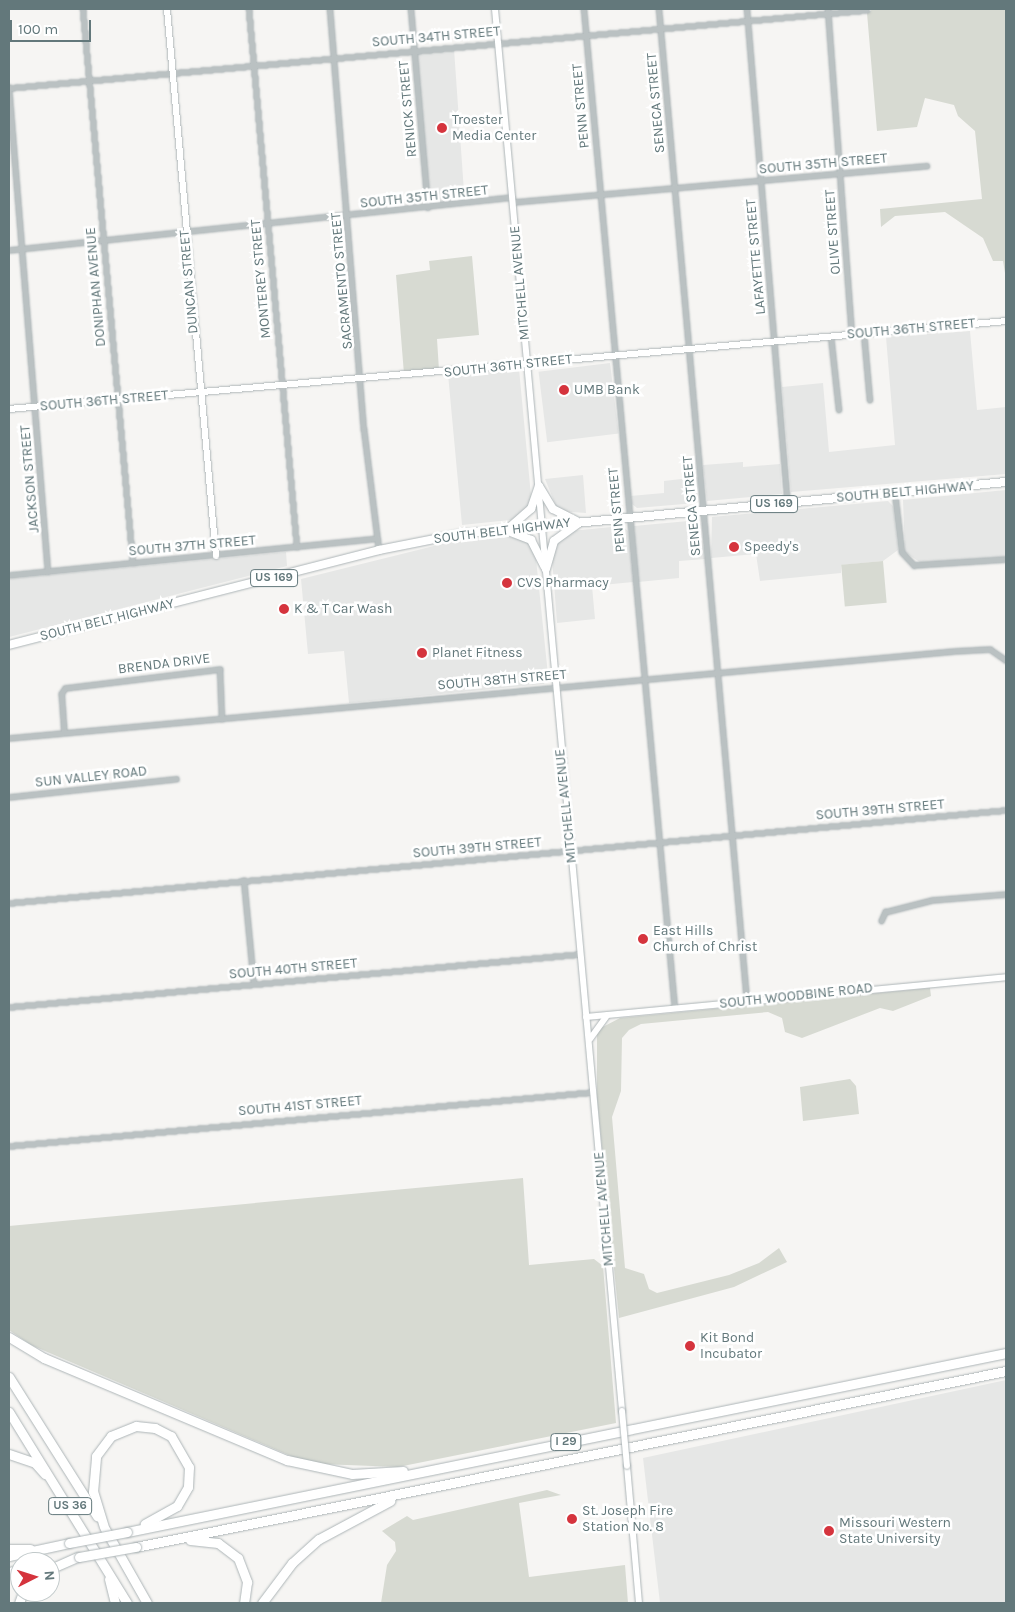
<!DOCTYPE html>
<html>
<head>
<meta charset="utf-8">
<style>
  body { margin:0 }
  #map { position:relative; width:1015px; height:1612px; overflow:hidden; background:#f6f5f3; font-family:Karla,sans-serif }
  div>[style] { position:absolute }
  .built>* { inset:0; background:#e6e7e6; transform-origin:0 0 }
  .green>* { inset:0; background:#d7dad2; transform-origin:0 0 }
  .roads { filter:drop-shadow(0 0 1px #adb5b7) drop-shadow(0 0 1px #adb5b7) }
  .street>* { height:4.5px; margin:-2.25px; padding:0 2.25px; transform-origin:2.25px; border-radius:2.25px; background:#bac1c2 }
  .secondary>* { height:6px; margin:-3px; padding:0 3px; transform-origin:3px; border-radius:3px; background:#fff }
  .primary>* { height:8px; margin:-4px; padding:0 4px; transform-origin:4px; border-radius:4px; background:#fff }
  .highway>* { height:9px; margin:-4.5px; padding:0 4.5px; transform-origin:4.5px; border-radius:4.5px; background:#fff }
  .bridges { filter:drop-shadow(0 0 1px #adb5b7) drop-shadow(0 0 1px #adb5b7) }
  .secondary-bridge>* { height:6px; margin:-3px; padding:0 3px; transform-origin:3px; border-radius:3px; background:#fff }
  .highway-bridge>* { height:9px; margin:-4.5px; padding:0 4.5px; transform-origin:4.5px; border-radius:4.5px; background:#fff }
  .dots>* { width:14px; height:14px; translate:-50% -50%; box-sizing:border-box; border:2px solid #fff; border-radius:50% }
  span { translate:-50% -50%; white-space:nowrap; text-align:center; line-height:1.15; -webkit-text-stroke:5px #fff; paint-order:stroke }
  .shield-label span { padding:1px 4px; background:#fff; border:1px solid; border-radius:4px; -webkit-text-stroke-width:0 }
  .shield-label { font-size:12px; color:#63787b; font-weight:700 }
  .street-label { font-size:14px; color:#63787b }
  .poi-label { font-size:14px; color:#63787b }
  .left { translate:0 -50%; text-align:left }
  .frame { position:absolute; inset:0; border:10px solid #63787b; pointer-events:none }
  .north { position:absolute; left:10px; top:1552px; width:50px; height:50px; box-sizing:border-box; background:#fff; border:1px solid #c1c9ca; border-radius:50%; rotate:85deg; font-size:14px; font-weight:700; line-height:20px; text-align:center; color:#63787b }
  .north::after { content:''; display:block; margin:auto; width:18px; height:22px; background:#d5343d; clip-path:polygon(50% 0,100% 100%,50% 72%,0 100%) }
  .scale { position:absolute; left:10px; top:20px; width:81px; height:22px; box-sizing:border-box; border:2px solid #63787b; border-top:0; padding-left:6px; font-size:15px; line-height:18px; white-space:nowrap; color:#63787b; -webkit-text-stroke:4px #fff; paint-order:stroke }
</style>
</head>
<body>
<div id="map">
  <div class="built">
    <div style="left:454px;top:49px;width:153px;height:37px;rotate:86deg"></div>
    <div style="clip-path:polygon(970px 331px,977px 410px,1006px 407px,1006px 474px,791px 492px,782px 387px,823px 383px,829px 452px,895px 445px,886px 337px)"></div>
    <div style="left:610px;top:363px;width:71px;height:72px;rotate:83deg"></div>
    <div style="clip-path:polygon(519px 369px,531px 496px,528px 508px,511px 520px,462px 525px,448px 374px)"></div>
    <div style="clip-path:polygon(743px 462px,743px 467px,780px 464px,782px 494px,707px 501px,703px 465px)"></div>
    <div style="clip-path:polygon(583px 475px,586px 513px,558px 511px,545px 479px)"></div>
    <div style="clip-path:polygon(699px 477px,696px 503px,637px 508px,632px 504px,630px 496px,664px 493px,664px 481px)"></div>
    <div style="clip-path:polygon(1006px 490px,1006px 557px,921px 563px,905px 552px,903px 500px)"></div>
    <div style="clip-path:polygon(888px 501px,893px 506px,898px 550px,883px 561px,841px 565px,841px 573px,760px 581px,756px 554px,711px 558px,712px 517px)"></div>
    <div style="clip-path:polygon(699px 520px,705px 559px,679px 561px,679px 578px,638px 582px,634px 526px)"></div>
    <div style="clip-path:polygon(622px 526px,628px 531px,633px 582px,592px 586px,595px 619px,557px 623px,552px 558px,555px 543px,571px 531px)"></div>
    <div style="clip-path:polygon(510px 537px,528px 542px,536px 559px,548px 675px,544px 684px,349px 703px,344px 651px,308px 654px,301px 579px,446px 543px)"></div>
    <div style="clip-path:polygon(286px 552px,287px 566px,9px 637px,9px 579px)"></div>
    <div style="clip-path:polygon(1006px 1380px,1006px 1603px,660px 1603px,643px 1458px)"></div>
  </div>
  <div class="green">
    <div style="clip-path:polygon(873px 9px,1006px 9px,1006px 279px,1003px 261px,993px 261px,983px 238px,945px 212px,895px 216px,881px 227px,880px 209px,982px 199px,975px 131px,958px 116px,954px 105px,925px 98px,917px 127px,877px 131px,867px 13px)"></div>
    <div style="clip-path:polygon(472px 256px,479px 335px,437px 339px,439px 370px,404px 374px,396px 275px,430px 270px,429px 261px)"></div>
    <div style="left:883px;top:561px;width:42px;height:42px;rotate:85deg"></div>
    <div style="clip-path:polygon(930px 988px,931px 996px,893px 1011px,880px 1008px,802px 1038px,785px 1032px,782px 1018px,768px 1012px,641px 1024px,629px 1030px,622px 1038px,621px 1091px,612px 1117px,625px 1268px,644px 1274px,649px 1289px,657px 1293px,729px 1275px,759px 1263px,779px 1248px,787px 1262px,734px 1287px,619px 1318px,597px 1098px,597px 1030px,620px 1018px)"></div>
    <div style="clip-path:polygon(850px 1079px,856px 1086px,859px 1114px,803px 1121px,800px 1087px)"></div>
    <div style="clip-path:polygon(523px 1178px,529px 1265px,594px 1259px,603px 1266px,616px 1423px,398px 1467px,321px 1464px,300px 1460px,31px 1345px,9px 1330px,9px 1226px)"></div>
    <div style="clip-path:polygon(547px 1490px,561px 1495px,519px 1503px,529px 1577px,625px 1565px,628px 1603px,381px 1603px,387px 1565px,396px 1551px,395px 1542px,382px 1531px,407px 1516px,413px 1520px)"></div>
  </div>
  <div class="roads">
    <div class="street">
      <div style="left:83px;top:9px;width:556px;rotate:84.84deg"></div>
      <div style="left:249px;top:9px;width:540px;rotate:84.9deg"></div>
      <div style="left:330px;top:9px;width:421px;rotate:85.4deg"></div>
      <div style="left:364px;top:429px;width:122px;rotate:82.9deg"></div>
      <div style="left:411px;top:9px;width:199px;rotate:85.1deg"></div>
      <div style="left:584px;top:9px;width:1003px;rotate:84.8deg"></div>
      <div style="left:659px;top:9px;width:996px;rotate:84.93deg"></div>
      <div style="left:747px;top:9px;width:496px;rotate:85.3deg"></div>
      <div style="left:828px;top:9px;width:326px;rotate:85.8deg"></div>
      <div style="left:9px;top:87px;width:486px;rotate:85.4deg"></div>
      <div style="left:9px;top:88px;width:861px;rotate:-5.2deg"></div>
      <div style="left:513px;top:202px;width:415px;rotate:-5deg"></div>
      <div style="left:9px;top:250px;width:506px;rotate:-6.01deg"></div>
      <div style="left:864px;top:333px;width:67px;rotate:84.9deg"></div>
      <div style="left:831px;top:336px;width:74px;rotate:83.8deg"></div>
      <div style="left:895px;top:493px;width:59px;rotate:83.2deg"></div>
      <div style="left:902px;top:552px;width:18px;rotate:47deg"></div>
      <div style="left:914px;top:565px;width:92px;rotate:-3.7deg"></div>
      <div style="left:9px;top:575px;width:370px;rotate:-5.7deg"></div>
      <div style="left:64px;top:733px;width:39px;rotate:-94deg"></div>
      <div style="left:61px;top:694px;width:7px;rotate:-56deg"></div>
      <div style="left:65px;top:688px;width:156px;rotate:-7deg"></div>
      <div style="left:220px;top:669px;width:50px;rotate:87.7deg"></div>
      <div style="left:9px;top:738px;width:949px;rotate:-5.26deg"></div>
      <div style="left:954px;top:651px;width:36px;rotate:-3deg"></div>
      <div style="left:990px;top:649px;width:19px;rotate:35deg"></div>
      <div style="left:9px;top:797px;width:168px;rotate:-6.2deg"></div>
      <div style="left:244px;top:880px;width:104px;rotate:84.5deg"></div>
      <div style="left:9px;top:903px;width:1001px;rotate:-5.33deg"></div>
      <div style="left:881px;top:921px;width:10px;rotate:-66deg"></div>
      <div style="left:885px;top:912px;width:49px;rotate:-14.3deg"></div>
      <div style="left:932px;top:900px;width:74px;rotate:-4.6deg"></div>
      <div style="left:9px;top:1007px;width:573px;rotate:-5.3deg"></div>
      <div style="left:9px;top:1146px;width:586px;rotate:-5.28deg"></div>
    </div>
    <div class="secondary">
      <div style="left:167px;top:9px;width:549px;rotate:84.88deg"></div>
      <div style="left:495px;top:9px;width:1408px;rotate:84.82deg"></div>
      <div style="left:9px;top:409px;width:1001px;rotate:-5.04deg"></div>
      <div style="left:586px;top:1017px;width:422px;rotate:-5.4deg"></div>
      <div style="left:590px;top:1039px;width:29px;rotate:-54deg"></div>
      <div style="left:627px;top:1466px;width:138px;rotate:85deg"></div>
    </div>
    <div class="primary">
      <div style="left:539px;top:486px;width:27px;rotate:59deg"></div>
      <div style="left:553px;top:509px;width:27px;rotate:27deg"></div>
      <div style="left:510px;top:527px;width:28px;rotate:-41deg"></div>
      <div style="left:531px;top:509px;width:24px;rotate:-71deg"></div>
      <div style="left:508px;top:531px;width:25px;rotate:21deg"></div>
      <div style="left:531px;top:540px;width:30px;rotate:63deg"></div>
      <div style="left:546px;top:569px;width:29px;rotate:-74deg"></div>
      <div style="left:554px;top:541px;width:29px;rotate:-36deg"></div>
      <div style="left:9px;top:645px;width:382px;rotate:-14.4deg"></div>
      <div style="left:379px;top:550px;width:83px;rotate:-11.2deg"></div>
      <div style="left:460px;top:534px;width:548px;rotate:-5.44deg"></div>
    </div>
    <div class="highway">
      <div style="left:9px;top:1337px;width:41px;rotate:31deg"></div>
      <div style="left:44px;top:1358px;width:264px;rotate:22.8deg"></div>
      <div style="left:287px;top:1460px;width:66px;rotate:12.2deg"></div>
      <div style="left:352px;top:1474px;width:51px;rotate:-3.4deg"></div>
      <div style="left:9px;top:1377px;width:165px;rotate:57.7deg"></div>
      <div style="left:9px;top:1412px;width:225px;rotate:58.3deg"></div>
      <div style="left:9px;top:1454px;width:28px;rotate:19deg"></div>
      <div style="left:35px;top:1463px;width:15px;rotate:48deg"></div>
      <div style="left:104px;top:1527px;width:37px;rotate:-107deg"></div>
      <div style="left:93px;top:1492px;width:36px;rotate:-85deg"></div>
      <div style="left:96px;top:1456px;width:25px;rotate:-53deg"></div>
      <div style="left:111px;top:1436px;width:27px;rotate:-22deg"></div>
      <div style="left:136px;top:1426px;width:19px;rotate:6deg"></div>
      <div style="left:155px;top:1428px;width:18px;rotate:27deg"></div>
      <div style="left:171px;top:1436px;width:36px;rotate:60deg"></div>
      <div style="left:189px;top:1467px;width:20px;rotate:93deg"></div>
      <div style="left:188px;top:1487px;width:22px;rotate:120deg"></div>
      <div style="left:177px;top:1506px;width:37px;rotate:151deg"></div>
      <div style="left:105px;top:1529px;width:85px;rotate:60.4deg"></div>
      <div style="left:127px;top:1532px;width:897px;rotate:-11.51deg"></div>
      <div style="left:190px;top:1540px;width:28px;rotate:6deg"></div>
      <div style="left:218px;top:1543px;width:25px;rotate:37deg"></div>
      <div style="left:238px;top:1558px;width:26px;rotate:69deg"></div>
      <div style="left:247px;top:1582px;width:21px;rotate:98deg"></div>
      <div style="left:136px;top:1547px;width:888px;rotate:-11.44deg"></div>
      <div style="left:9px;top:1549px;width:21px"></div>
      <div style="left:9px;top:1556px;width:61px;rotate:-12.2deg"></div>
      <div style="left:50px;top:1569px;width:30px;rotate:-24deg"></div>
      <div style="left:9px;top:1572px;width:11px;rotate:-15deg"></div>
      <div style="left:109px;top:1579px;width:25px;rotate:76deg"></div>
      <div style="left:19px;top:1603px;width:12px;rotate:-70deg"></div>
      <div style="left:262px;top:1603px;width:50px;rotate:-53.1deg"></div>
      <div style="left:292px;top:1563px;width:36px;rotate:-42deg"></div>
      <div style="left:319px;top:1539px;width:81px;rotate:-28.2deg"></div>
    </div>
  </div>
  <div class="bridges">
    <div class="secondary-bridge">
      <div style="left:622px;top:1411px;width:55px;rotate:84.8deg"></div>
    </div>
    <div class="highway-bridge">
      <div style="left:69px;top:1543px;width:59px;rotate:-10.7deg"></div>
      <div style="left:79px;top:1557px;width:58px;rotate:-10deg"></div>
    </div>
  </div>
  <div class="dots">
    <div style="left:442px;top:128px;background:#d5343d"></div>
    <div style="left:564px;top:390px;background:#d5343d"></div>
    <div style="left:734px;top:547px;background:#d5343d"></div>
    <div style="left:507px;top:583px;background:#d5343d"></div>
    <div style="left:284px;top:609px;background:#d5343d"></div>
    <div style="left:422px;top:653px;background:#d5343d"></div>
    <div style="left:643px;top:939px;background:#d5343d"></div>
    <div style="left:690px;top:1346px;background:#d5343d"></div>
    <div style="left:572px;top:1519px;background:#d5343d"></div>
    <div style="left:829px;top:1531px;background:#d5343d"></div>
  </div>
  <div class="shield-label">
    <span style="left:774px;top:504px">US 169</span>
    <span style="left:274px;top:578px">US 169</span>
    <span style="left:566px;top:1442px">I 29</span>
    <span style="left:70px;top:1506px">US 36</span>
  </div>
  <div class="street-label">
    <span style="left:436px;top:37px;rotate:-5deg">SOUTH 34TH STREET</span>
    <span style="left:656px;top:103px;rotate:-95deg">SENECA STREET</span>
    <span style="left:581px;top:106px;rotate:-95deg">PENN STREET</span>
    <span style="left:408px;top:109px;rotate:-95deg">RENICK STREET</span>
    <span style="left:823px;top:164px;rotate:-5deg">SOUTH 35TH STREET</span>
    <span style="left:424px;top:197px;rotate:-6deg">SOUTH 35TH STREET</span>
    <span style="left:833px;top:232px;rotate:-94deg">OLIVE STREET</span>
    <span style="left:756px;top:257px;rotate:-95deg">LAFAYETTE STREET</span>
    <span style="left:261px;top:279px;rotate:-95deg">MONTEREY STREET</span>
    <span style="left:342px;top:281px;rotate:-95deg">SACRAMENTO STREET</span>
    <span style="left:189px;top:282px;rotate:-95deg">DUNCAN STREET</span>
    <span style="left:520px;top:283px;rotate:-95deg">MITCHELL AVENUE</span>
    <span style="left:96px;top:287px;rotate:-95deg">DONIPHAN AVENUE</span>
    <span style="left:911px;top:329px;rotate:-5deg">SOUTH 36TH STREET</span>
    <span style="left:508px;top:366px;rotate:-6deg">SOUTH 36TH STREET</span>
    <span style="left:104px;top:401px;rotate:-5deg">SOUTH 36TH STREET</span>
    <span style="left:30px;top:479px;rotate:-95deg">JACKSON STREET</span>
    <span style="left:905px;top:492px;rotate:-5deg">SOUTH BELT HIGHWAY</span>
    <span style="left:692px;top:506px;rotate:-95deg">SENECA STREET</span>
    <span style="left:617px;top:510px;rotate:-95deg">PENN STREET</span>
    <span style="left:502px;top:531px;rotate:-7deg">SOUTH BELT HIGHWAY</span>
    <span style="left:192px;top:546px;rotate:-5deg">SOUTH 37TH STREET</span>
    <span style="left:107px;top:620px;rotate:-14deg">SOUTH BELT HIGHWAY</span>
    <span style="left:164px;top:664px;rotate:-7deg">BRENDA DRIVE</span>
    <span style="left:502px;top:680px;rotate:-5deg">SOUTH 38TH STREET</span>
    <span style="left:91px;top:777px;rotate:-6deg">SUN VALLEY ROAD</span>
    <span style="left:566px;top:806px;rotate:-96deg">MITCHELL AVENUE</span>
    <span style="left:880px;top:810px;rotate:-5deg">SOUTH 39TH STREET</span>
    <span style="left:477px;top:848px;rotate:-5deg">SOUTH 39TH STREET</span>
    <span style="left:293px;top:969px;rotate:-5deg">SOUTH 40TH STREET</span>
    <span style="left:796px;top:996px;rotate:-6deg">SOUTH WOODBINE ROAD</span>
    <span style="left:300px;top:1106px;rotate:-5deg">SOUTH 41ST STREET</span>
    <span style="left:604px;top:1209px;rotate:-95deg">MITCHELL AVENUE</span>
  </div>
  <div class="poi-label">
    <span class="left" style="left:452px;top:128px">Troester<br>Media Center</span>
    <span class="left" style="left:574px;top:390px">UMB Bank</span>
    <span class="left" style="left:744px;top:547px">Speedy's</span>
    <span class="left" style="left:517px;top:583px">CVS Pharmacy</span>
    <span class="left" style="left:294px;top:609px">K &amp; T Car Wash</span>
    <span class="left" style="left:432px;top:653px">Planet Fitness</span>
    <span class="left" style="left:653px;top:939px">East Hills<br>Church of Christ</span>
    <span class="left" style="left:700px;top:1346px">Kit Bond<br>Incubator</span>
    <span class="left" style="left:582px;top:1519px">St. Joseph Fire<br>Station No. 8</span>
    <span class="left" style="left:839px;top:1531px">Missouri Western<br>State University</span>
  </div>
  <div class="frame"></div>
  <div class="north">N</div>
  <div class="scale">100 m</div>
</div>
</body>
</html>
